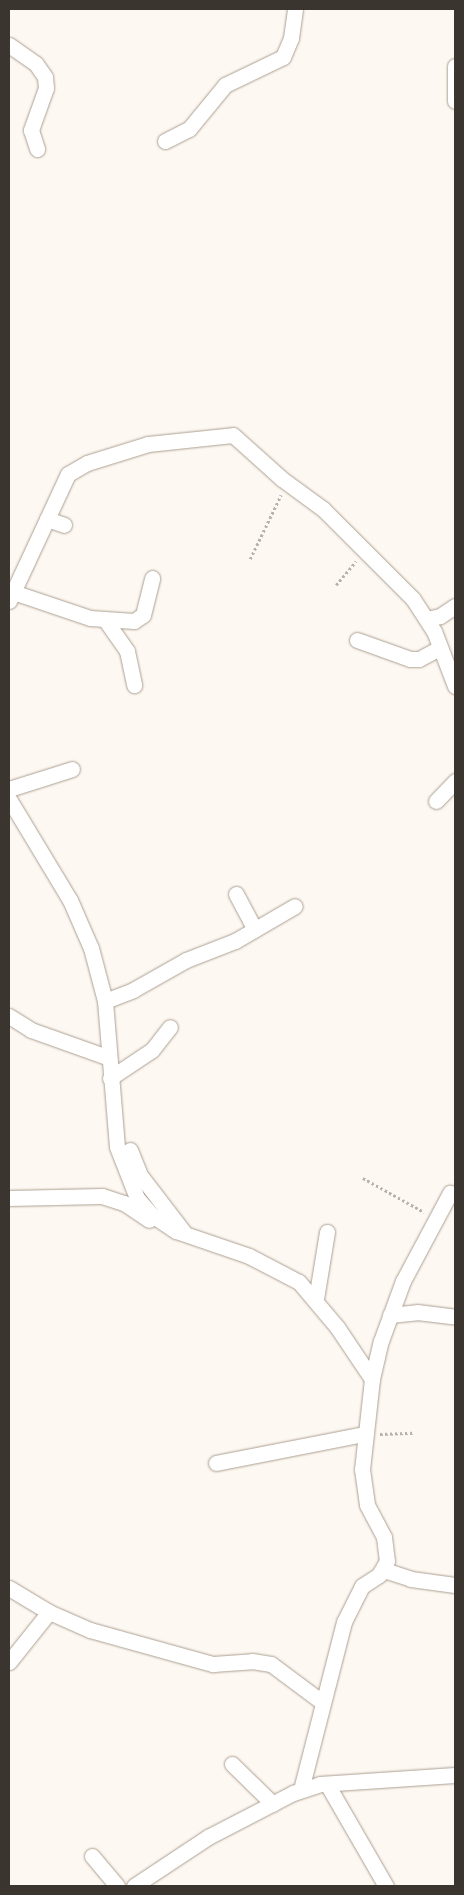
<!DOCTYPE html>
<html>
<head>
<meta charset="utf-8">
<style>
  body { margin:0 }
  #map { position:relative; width:464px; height:1895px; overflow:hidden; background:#fdf8f2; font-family:"Public Sans",sans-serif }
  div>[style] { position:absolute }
  .path>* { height:2.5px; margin-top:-1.25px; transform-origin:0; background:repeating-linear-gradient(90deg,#b7b2ac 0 2.5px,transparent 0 5px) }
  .roads { filter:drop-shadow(0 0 1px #ac9f91) drop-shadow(0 0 1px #ac9f91) }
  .minor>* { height:15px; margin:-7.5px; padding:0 7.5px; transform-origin:7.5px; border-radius:7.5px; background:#fff }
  span { translate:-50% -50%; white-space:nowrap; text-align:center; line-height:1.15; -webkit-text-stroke:5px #fff; paint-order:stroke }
  .frame { position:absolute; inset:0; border:10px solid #3a352f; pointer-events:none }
</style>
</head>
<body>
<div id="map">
  <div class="path">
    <div style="left:250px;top:559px;width:71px;rotate:-64.2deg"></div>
    <div style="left:336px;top:585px;width:31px;rotate:-50deg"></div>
    <div style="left:363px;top:1178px;width:70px;rotate:29.1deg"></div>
    <div style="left:380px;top:1434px;width:33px;rotate:-2deg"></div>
  </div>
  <div class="roads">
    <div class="minor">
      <div style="left:9px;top:45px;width:33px;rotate:35deg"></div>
      <div style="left:36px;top:64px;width:16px;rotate:55deg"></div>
      <div style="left:45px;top:77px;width:11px;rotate:85deg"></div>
      <div style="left:46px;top:88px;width:45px;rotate:109.7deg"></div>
      <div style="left:31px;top:130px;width:20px;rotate:72deg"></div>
      <div style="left:455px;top:66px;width:35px;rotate:90deg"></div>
      <div style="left:165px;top:141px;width:27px;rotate:-27deg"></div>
      <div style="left:189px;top:129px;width:57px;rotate:-50.7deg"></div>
      <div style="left:225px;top:85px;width:64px;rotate:-25.8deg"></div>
      <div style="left:283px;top:57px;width:21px;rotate:-67deg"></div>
      <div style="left:291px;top:38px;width:29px;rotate:-82deg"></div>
      <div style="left:47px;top:519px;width:18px;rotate:19deg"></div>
      <div style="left:13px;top:592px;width:81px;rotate:18.7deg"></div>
      <div style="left:90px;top:618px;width:44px;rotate:3.9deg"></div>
      <div style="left:134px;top:621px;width:11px;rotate:-34deg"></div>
      <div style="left:143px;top:615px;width:38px;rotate:-76deg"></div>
      <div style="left:9px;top:601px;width:140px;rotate:-65.1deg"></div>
      <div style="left:68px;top:474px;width:22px;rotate:-30deg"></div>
      <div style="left:87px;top:463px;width:64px;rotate:-17.3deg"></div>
      <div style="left:148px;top:444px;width:85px;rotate:-6deg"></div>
      <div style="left:233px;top:435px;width:66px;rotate:41.9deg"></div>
      <div style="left:282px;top:479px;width:51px;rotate:36.2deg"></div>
      <div style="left:323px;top:509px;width:127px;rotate:45deg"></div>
      <div style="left:413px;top:599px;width:38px;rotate:57deg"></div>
      <div style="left:434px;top:631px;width:59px;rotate:69.1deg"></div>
      <div style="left:427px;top:619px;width:13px;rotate:-13deg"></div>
      <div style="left:440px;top:616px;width:18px;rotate:-34deg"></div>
      <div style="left:106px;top:621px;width:37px;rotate:55deg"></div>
      <div style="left:127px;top:651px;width:35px;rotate:78deg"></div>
      <div style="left:357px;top:640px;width:56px;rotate:19.7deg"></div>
      <div style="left:410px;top:659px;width:9px"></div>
      <div style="left:419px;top:659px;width:24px;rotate:-28deg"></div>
      <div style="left:9px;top:789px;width:66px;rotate:-17.6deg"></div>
      <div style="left:9px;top:799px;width:118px;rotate:58.9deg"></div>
      <div style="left:70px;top:900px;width:52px;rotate:66.4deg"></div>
      <div style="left:91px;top:948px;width:55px;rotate:75.2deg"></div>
      <div style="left:105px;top:1001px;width:146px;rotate:85.3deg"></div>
      <div style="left:117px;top:1147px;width:55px;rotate:68.6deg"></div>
      <div style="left:137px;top:1198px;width:23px;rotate:49deg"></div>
      <div style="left:152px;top:1215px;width:29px;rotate:34deg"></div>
      <div style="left:176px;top:1231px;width:77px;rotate:18.9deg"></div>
      <div style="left:249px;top:1256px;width:56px;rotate:27.5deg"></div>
      <div style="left:299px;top:1282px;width:59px;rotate:49.8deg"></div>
      <div style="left:337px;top:1327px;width:63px;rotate:56.1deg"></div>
      <div style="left:372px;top:1379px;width:91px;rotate:96.3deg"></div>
      <div style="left:362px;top:1469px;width:36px;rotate:82deg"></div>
      <div style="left:367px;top:1505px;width:36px;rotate:62deg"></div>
      <div style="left:384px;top:1537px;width:24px;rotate:83deg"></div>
      <div style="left:387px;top:1561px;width:16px;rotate:120deg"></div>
      <div style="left:379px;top:1575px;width:20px;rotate:147deg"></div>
      <div style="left:362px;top:1586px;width:40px;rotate:116.6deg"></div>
      <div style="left:344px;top:1622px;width:173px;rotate:104.4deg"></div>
      <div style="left:436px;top:801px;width:28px;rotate:-46deg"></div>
      <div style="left:236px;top:894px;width:40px;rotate:62deg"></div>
      <div style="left:105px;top:1001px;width:30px;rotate:-21deg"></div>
      <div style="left:133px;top:990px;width:61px;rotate:-29.5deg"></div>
      <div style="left:186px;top:960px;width:53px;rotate:-21.2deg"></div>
      <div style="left:235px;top:941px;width:69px;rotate:-30.3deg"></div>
      <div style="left:9px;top:1016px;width:26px;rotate:32deg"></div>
      <div style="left:31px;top:1030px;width:81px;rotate:19.6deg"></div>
      <div style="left:110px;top:1078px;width:50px;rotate:-33.7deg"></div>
      <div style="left:152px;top:1050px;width:29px;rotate:-52deg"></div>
      <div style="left:130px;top:1150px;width:27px;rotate:68deg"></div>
      <div style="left:140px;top:1175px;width:71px;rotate:52.5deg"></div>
      <div style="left:9px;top:1198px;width:93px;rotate:-1.2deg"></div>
      <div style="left:102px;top:1196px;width:23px;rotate:18deg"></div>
      <div style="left:124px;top:1203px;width:30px;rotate:34deg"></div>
      <div style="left:316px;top:1299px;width:68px;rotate:-80.7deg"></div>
      <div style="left:390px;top:1315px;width:27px;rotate:-6deg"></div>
      <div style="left:417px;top:1312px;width:38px;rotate:7deg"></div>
      <div style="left:372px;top:1379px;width:39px;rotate:-77deg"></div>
      <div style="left:381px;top:1341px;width:64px;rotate:-69.9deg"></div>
      <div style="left:403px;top:1281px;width:100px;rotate:-61.9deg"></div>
      <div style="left:216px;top:1463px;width:151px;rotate:-11.1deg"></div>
      <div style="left:379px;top:1575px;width:7px;rotate:-45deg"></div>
      <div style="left:384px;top:1570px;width:28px;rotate:18deg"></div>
      <div style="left:411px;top:1579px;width:44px;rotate:7.8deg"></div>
      <div style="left:9px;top:1588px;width:47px;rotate:31deg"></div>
      <div style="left:49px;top:1612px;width:45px;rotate:23.7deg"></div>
      <div style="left:90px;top:1630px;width:128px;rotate:15.5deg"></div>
      <div style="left:213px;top:1664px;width:39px;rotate:-4deg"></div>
      <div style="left:252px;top:1661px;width:19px;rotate:9deg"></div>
      <div style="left:271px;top:1664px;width:64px;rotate:36.7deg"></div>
      <div style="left:9px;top:1662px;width:64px;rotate:-51.3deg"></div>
      <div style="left:232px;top:1764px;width:57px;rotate:44.3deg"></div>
      <div style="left:327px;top:1784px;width:118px;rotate:60deg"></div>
      <div style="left:92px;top:1856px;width:39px;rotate:50deg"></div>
      <div style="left:134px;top:1886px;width:89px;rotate:-33.5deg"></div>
      <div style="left:208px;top:1837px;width:96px;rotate:-27.4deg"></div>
      <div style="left:293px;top:1793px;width:28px;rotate:-18deg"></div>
      <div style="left:320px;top:1784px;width:135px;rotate:-3.8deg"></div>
    </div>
  </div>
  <div class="frame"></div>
</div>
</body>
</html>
